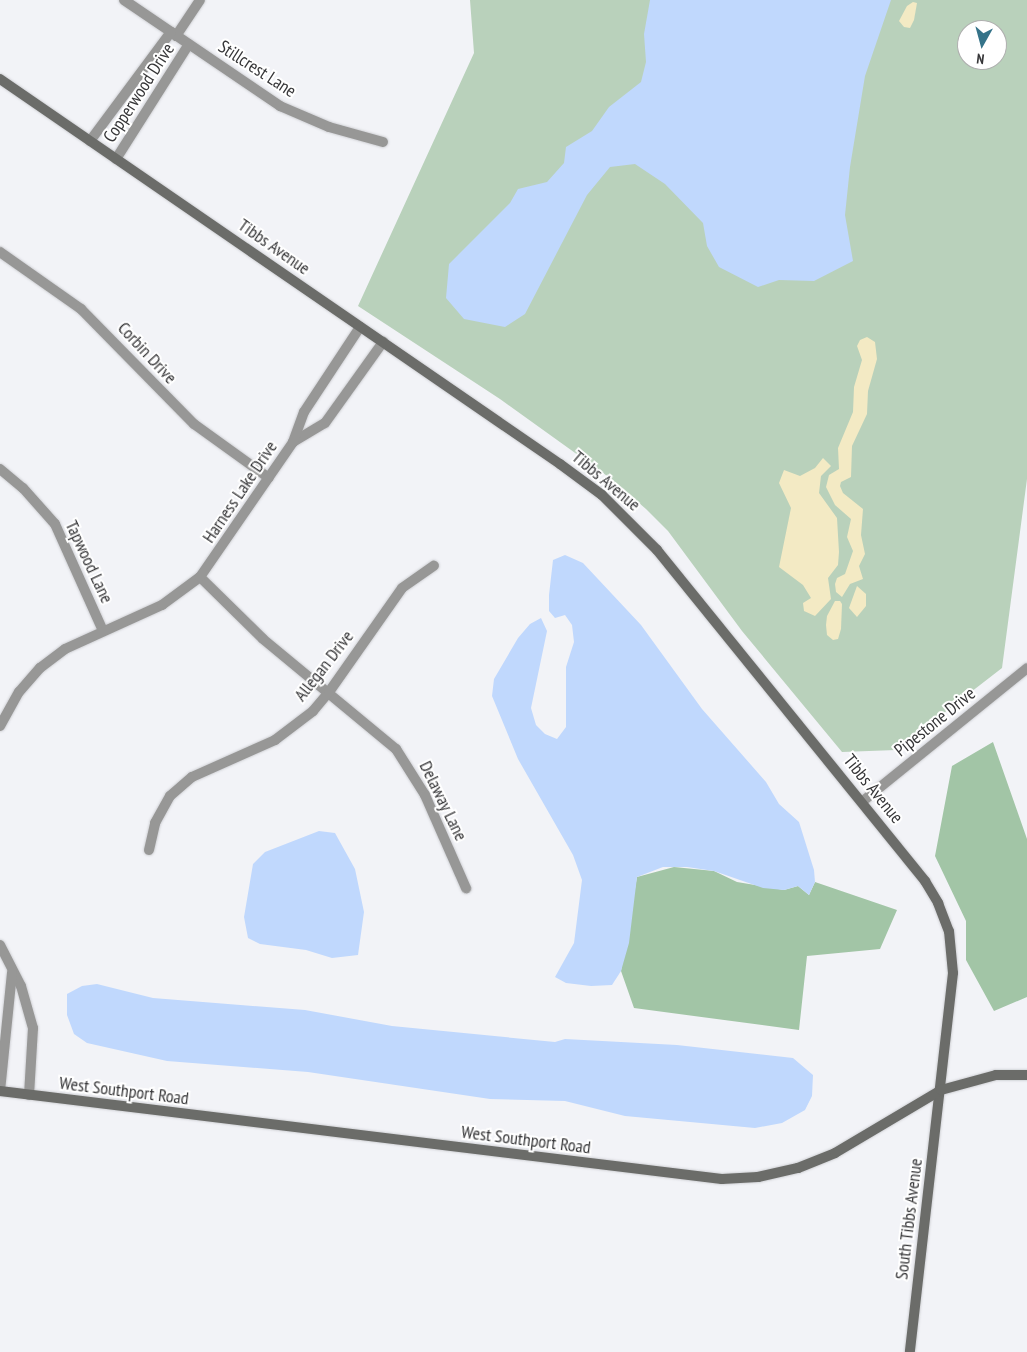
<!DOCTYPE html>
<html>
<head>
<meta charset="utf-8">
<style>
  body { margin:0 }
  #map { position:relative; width:1027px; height:1352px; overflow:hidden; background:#f2f3f7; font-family:"PT Sans Narrow",sans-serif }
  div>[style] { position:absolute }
  .green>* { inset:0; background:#b9d1bb }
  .forest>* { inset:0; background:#a2c5a6 }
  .sand>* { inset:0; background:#f3eac4 }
  .water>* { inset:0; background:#c0d8fd }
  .roads { filter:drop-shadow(0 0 1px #d0d1d5) drop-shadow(0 0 1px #d0d1d5) }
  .street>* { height:10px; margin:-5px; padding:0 5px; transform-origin:5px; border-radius:5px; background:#979796 }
  .secondary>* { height:10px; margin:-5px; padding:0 5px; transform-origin:5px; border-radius:5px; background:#6b6c69 }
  span { translate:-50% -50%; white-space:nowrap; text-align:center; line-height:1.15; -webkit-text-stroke:4px #fff; paint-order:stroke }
  .street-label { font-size:18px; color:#363638 }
  .north { position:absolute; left:957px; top:20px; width:50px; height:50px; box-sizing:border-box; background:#fff; border:1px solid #afafaf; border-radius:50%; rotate:187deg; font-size:14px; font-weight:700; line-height:20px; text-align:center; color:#363638 }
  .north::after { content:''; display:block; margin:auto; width:18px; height:22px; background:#357389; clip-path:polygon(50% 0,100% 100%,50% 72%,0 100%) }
</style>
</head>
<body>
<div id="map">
  <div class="green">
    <div style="clip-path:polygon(evenodd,470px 0,1027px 0,1027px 479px,1002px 668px,896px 750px,842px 752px,742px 631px,668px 531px,646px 509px,610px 478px,500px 399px,358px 306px,474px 53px,470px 0,967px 30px,997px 30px,997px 60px,967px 60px,967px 30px)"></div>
  </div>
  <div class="forest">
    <div style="clip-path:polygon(993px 742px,1027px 839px,1027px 997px,994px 1011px,966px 960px,966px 921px,935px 856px,952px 766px)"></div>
    <div style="clip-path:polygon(674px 867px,714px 871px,737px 882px,784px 890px,798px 886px,809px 895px,815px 882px,897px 910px,880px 949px,807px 956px,799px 1030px,634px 1008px,621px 971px,637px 877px)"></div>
  </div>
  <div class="sand">
    <div style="clip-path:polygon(913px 2px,917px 3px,914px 20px,910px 28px,904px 27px,899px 21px,907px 6px)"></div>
    <div style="clip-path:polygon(867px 337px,875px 342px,877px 359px,868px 391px,867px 414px,852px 446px,851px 477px,841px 482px,840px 486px,843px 493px,863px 509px,861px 535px,865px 554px,859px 566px,863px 579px,850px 584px,842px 597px,836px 592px,835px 584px,837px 578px,845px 574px,853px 551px,847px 537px,851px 519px,835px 505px,826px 487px,829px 475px,839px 469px,838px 448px,853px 412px,854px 387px,862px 360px,857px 346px,860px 340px)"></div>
    <div style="clip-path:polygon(823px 458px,831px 466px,821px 476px,819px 493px,837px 518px,839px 552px,838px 565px,828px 578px,831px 599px,815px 616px,804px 611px,803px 603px,811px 598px,803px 585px,779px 567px,791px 508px,779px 483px,784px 470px,800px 476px,815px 468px)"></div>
    <div style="clip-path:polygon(857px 586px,866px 594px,866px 606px,857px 617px,849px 608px)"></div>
    <div style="clip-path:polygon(835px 601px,840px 601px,842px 604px,841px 629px,838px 639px,833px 640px,827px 635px,826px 625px,827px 616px)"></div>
  </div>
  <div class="water">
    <div style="clip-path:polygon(650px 0,891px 0,865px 76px,850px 167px,845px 215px,853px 261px,814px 281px,779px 280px,758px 287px,719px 267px,707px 246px,703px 223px,665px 184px,635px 164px,610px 167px,587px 195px,525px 314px,505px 327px,464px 319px,446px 298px,449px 264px,510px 203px,518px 189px,547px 182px,564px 163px,566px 147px,592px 131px,609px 107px,641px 82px,646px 62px,644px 34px)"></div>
    <div style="clip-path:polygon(565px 555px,583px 563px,641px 625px,702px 709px,766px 782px,779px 804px,799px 822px,814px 870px,815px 882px,809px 895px,798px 886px,784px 890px,763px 888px,714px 871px,687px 867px,663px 867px,637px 877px,629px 943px,621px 971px,612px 985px,591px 986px,566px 983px,555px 977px,574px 943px,582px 880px,573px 855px,518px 759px,492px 696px,494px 679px,518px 638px,530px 624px,541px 618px,547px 631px,531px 708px,536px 725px,545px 734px,557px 739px,566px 727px,566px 667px,574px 642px,572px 625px,565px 615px,555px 618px,549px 611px,549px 595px,553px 560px)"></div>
    <div style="clip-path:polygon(319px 831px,335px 833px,355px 869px,364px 912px,358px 955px,332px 958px,306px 950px,260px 944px,248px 938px,244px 917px,253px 864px,265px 852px)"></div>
    <div style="clip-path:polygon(97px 984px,153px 998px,305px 1010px,392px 1026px,555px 1042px,565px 1039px,677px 1045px,793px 1058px,813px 1075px,812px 1096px,805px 1110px,782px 1123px,755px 1128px,625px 1116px,565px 1101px,490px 1099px,308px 1072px,167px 1061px,87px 1043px,74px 1034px,67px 1015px,67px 994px,82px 986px)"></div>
  </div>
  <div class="roads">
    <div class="street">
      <div style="left:124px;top:0;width:189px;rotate:34.2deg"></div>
      <div style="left:280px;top:106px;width:53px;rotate:23.2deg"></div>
      <div style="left:329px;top:127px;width:56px;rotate:15.5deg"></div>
      <div style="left:176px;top:36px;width:43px;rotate:-56.3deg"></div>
      <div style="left:90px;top:141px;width:136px;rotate:-53.4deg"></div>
      <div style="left:116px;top:159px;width:136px;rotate:-57.6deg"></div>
      <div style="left:0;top:252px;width:99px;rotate:35.1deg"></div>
      <div style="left:81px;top:309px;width:161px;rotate:45.5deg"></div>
      <div style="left:194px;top:424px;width:92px;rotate:35.8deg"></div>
      <div style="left:293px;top:442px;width:37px;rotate:-31deg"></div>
      <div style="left:325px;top:423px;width:100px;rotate:-54.4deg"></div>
      <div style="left:0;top:469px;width:30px;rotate:40deg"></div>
      <div style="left:23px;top:488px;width:48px;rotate:48.4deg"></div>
      <div style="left:55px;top:524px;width:117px;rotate:65.8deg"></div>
      <div style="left:200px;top:577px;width:88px;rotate:44.5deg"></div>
      <div style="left:263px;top:639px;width:173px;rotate:39.6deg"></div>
      <div style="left:396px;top:749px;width:54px;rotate:57.8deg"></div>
      <div style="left:425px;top:795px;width:102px;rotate:66.2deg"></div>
      <div style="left:0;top:726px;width:39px;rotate:-61deg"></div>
      <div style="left:19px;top:692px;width:32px;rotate:-49deg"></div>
      <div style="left:40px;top:668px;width:31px;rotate:-37deg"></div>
      <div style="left:65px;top:649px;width:107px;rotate:-24.4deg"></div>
      <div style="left:162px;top:605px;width:47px;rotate:-36.4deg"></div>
      <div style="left:200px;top:577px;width:164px;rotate:-55.4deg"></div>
      <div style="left:293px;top:442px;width:32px;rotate:-70deg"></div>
      <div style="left:304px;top:412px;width:102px;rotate:-56.6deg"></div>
      <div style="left:863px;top:801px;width:211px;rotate:-39deg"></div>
      <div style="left:149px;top:850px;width:28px;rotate:-77deg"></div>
      <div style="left:155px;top:823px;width:31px;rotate:-61deg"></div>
      <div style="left:170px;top:796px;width:29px;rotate:-41deg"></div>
      <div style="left:192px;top:777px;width:91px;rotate:-24deg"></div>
      <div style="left:275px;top:740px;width:48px;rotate:-37.3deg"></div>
      <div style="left:313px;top:711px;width:25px;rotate:-50deg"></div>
      <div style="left:329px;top:692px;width:127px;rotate:-54.9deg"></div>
      <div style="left:402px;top:588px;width:39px;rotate:-35deg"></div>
      <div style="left:0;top:945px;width:46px;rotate:62.9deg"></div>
      <div style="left:21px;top:986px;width:44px;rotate:74.1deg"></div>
      <div style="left:33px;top:1028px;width:67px;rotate:93.4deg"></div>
      <div style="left:0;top:1091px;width:119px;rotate:-84.2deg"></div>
    </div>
    <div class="secondary">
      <div style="left:0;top:79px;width:680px;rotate:34.51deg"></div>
      <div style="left:560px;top:464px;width:52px;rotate:36.4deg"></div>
      <div style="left:602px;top:495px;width:78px;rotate:45deg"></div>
      <div style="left:657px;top:550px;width:426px;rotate:51deg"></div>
      <div style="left:925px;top:881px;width:26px;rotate:59deg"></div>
      <div style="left:938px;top:903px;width:30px;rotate:69deg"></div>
      <div style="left:949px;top:931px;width:42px;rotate:84.6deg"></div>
      <div style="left:953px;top:973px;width:381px;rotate:96.5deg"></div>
      <div style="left:0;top:1091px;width:727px;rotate:6.95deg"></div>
      <div style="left:722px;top:1179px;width:36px;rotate:-3deg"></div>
      <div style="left:758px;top:1177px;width:41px;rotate:-12.7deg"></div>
      <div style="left:798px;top:1168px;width:40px;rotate:-22deg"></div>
      <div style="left:835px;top:1153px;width:123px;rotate:-30.7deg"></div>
      <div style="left:941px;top:1090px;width:57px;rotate:-15.3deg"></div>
      <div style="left:996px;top:1075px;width:31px"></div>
    </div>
  </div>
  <div class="street-label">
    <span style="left:257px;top:69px;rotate:33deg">Stillcrest Lane</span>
    <span style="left:139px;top:93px;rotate:-57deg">Copperwood Drive</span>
    <span style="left:274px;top:247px;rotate:35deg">Tibbs Avenue</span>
    <span style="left:147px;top:353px;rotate:47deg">Corbin Drive</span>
    <span style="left:606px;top:481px;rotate:40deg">Tibbs Avenue</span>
    <span style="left:240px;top:492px;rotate:-56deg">Harness Lake Drive</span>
    <span style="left:89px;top:562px;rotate:65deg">Tapwood Lane</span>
    <span style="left:324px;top:666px;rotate:-52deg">Allegan Drive</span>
    <span style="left:935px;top:722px;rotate:-39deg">Pipestone Drive</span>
    <span style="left:873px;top:789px;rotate:51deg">Tibbs Avenue</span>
    <span style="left:443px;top:801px;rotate:64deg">Delaway Lane</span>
    <span style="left:124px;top:1091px;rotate:7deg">West Southport Road</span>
    <span style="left:526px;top:1140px;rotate:7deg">West Southport Road</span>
    <span style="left:909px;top:1219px;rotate:-83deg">South Tibbs Avenue</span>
  </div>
  <div class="north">N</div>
</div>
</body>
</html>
